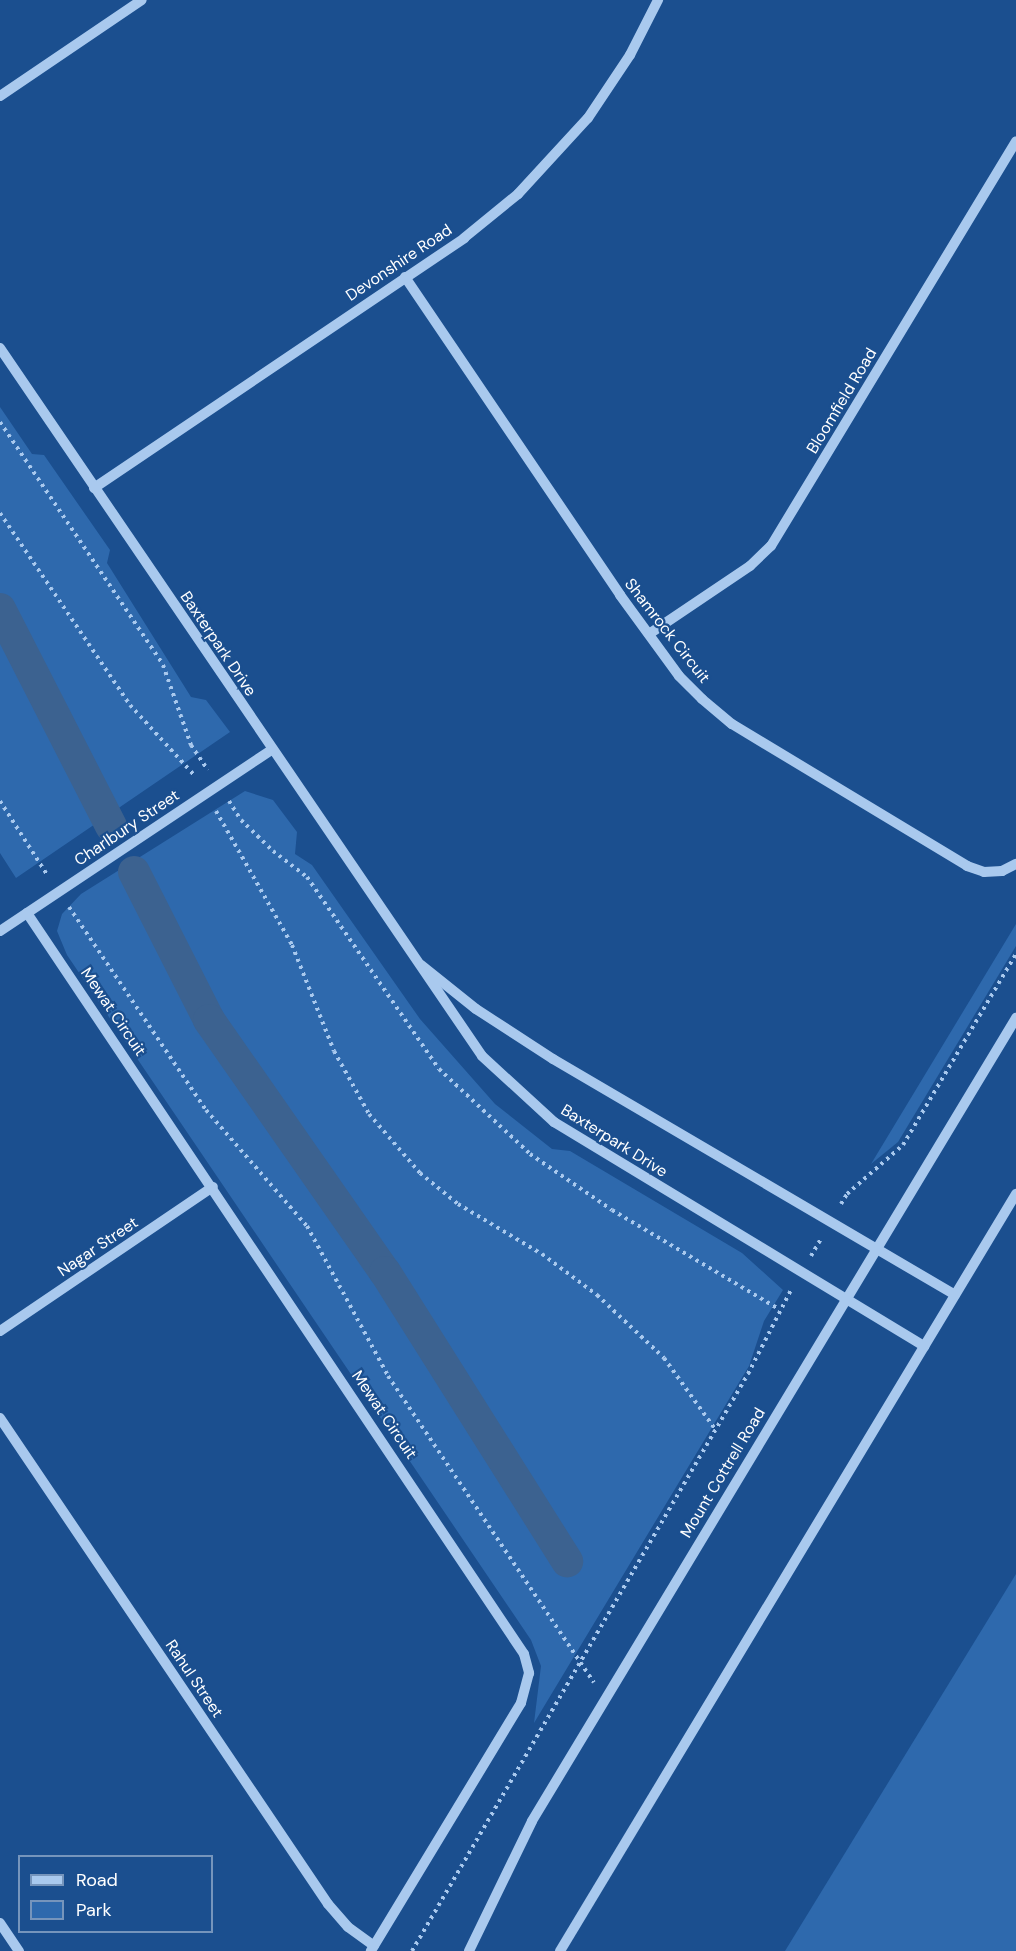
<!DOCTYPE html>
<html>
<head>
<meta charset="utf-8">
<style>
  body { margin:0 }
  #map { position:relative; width:1016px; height:1951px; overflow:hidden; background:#1b4f8f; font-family:"DM Sans",sans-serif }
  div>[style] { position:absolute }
  .green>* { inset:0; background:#2e69ad }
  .canal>* { height:32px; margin:-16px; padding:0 16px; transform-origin:16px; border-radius:16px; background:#3c6290 }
  .path>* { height:4px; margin-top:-2px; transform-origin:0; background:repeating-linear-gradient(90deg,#a9c9ee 0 3px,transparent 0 7.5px) }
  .minor>* { height:10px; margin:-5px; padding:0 5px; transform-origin:5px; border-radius:5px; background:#a9c9ee }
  span { translate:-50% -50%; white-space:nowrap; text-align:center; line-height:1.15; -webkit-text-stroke:4.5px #1b4f8f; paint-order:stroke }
  .street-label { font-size:16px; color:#fff }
  .legend { position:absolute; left:18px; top:1855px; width:195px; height:78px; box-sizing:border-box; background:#1b4f8f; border:2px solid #7695bc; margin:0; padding:8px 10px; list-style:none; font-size:18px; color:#fff }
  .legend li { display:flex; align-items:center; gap:12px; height:30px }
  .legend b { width:30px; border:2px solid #7695bc }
</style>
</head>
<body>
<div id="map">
  <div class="green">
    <div style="clip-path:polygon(0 407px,32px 454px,44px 455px,110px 550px,107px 563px,191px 697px,206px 700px,230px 732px,16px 878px,0 853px)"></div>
    <div style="clip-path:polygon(245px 791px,273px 800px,297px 832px,295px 854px,312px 865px,420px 1019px,495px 1104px,552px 1149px,570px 1151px,742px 1253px,783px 1290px,764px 1321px,749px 1366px,534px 1723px,541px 1666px,531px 1640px,67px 955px,57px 931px,62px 914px,81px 894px)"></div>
    <div style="clip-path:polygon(1016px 924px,1016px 946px,898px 1142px,871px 1164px)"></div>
    <div style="clip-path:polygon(1016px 1574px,1016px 1951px,785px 1951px)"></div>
  </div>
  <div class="canal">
    <div style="left:0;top:609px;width:244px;rotate:62.9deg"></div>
    <div style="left:134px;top:872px;width:166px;rotate:63.1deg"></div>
    <div style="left:209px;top:1020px;width:307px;rotate:55.1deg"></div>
    <div style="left:385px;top:1272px;width:342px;rotate:57.8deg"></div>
  </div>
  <div class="path">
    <div style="left:0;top:422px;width:293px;rotate:56.1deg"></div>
    <div style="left:163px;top:665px;width:85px;rotate:70.7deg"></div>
    <div style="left:191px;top:745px;width:30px;rotate:56deg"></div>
    <div style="left:0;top:513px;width:232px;rotate:55.9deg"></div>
    <div style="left:130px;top:705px;width:96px;rotate:47.5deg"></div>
    <div style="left:0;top:801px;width:89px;rotate:57.4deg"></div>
    <div style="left:229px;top:801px;width:22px;rotate:58deg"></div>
    <div style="left:241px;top:820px;width:45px;rotate:44.1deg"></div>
    <div style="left:273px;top:851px;width:43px;rotate:37.4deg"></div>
    <div style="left:307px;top:877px;width:233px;rotate:55.5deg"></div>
    <div style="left:439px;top:1069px;width:125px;rotate:43deg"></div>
    <div style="left:530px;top:1154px;width:99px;rotate:34.3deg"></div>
    <div style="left:612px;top:1210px;width:194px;rotate:30.7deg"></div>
    <div style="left:216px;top:811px;width:154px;rotate:60.4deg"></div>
    <div style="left:292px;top:945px;width:114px;rotate:68.4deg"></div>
    <div style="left:334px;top:1051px;width:72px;rotate:60.9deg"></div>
    <div style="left:369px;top:1114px;width:78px;rotate:49.2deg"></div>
    <div style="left:420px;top:1173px;width:49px;rotate:39.2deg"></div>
    <div style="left:458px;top:1204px;width:98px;rotate:30.8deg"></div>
    <div style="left:542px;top:1254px;width:69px;rotate:36.7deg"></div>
    <div style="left:597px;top:1295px;width:92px;rotate:43.2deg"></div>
    <div style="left:664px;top:1358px;width:87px;rotate:54.3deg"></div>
    <div style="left:69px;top:907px;width:245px;rotate:56deg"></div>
    <div style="left:206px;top:1110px;width:154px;rotate:49deg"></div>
    <div style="left:307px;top:1226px;width:170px;rotate:61.6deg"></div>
    <div style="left:388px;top:1376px;width:369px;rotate:56.1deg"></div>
    <div style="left:841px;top:1204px;width:12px;rotate:-59deg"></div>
    <div style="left:847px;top:1194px;width:74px;rotate:-41.2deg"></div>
    <div style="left:903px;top:1145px;width:222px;rotate:-59.4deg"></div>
    <div style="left:811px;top:1256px;width:20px;rotate:-60deg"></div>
    <div style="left:412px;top:1951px;width:668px;rotate:-59.79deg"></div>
    <div style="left:748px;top:1374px;width:97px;rotate:-62.9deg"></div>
  </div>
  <div class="minor">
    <div style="left:0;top:96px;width:171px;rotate:-34.1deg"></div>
    <div style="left:405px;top:277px;width:384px;rotate:55.9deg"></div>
    <div style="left:620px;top:595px;width:100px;rotate:53.9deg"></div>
    <div style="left:679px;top:676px;width:33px;rotate:45deg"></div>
    <div style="left:702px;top:699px;width:39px;rotate:40deg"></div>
    <div style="left:732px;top:724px;width:275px;rotate:31.1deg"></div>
    <div style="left:967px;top:866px;width:18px;rotate:19deg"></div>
    <div style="left:984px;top:872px;width:18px;rotate:-3deg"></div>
    <div style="left:1002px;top:871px;width:16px;rotate:-27deg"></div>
    <div style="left:0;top:348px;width:856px;rotate:55.75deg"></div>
    <div style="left:482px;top:1056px;width:98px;rotate:42.5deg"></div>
    <div style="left:554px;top:1122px;width:433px;rotate:31.2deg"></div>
    <div style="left:94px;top:488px;width:447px;rotate:-34deg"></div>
    <div style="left:464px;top:238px;width:70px;rotate:-39.2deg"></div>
    <div style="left:518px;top:194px;width:103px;rotate:-47.4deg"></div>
    <div style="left:588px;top:118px;width:76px;rotate:-56.3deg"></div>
    <div style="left:630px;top:55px;width:62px;rotate:-63deg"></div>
    <div style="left:649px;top:634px;width:122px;rotate:-34deg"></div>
    <div style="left:750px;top:566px;width:29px;rotate:-44deg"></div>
    <div style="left:771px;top:546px;width:473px;rotate:-58.8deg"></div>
    <div style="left:27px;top:913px;width:892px;rotate:56.15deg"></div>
    <div style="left:524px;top:1654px;width:20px;rotate:75deg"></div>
    <div style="left:529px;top:1673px;width:31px;rotate:105deg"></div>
    <div style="left:521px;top:1703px;width:290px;rotate:121.2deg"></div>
    <div style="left:0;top:931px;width:326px;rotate:-33.7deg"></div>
    <div style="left:421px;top:965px;width:70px;rotate:38.7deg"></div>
    <div style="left:476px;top:1009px;width:92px;rotate:33deg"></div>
    <div style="left:553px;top:1059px;width:466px;rotate:30.4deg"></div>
    <div style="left:0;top:1331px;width:257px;rotate:-34.1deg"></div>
    <div style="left:0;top:1418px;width:586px;rotate:55.98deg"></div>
    <div style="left:328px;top:1904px;width:30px;rotate:49deg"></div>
    <div style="left:348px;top:1927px;width:32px;rotate:36deg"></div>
    <div style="left:0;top:1923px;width:34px;rotate:56deg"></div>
    <div style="left:469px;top:1951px;width:144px;rotate:-64.1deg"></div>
    <div style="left:532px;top:1821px;width:938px;rotate:-58.92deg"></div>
    <div style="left:560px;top:1951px;width:884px;rotate:-58.94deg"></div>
  </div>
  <div class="street-label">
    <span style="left:399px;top:263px;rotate:-34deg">Devonshire Road</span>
    <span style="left:842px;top:401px;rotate:-59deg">Bloomfield Road</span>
    <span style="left:667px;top:631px;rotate:52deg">Shamrock Circuit</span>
    <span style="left:218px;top:644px;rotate:56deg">Baxterpark Drive</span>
    <span style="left:127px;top:828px;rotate:-34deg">Charlbury Street</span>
    <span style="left:113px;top:1012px;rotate:56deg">Mewat Circuit</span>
    <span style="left:614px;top:1141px;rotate:32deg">Baxterpark Drive</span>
    <span style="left:98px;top:1247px;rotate:-34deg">Nagar Street</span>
    <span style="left:384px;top:1415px;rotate:56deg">Mewat Circuit</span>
    <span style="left:723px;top:1473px;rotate:-59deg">Mount Cottrell Road</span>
    <span style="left:194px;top:1679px;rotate:56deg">Rahul Street</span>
  </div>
  <ul class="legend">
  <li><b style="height:8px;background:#a9c9ee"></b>Road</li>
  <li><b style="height:16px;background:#2e69ad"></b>Park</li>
  </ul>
</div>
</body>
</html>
